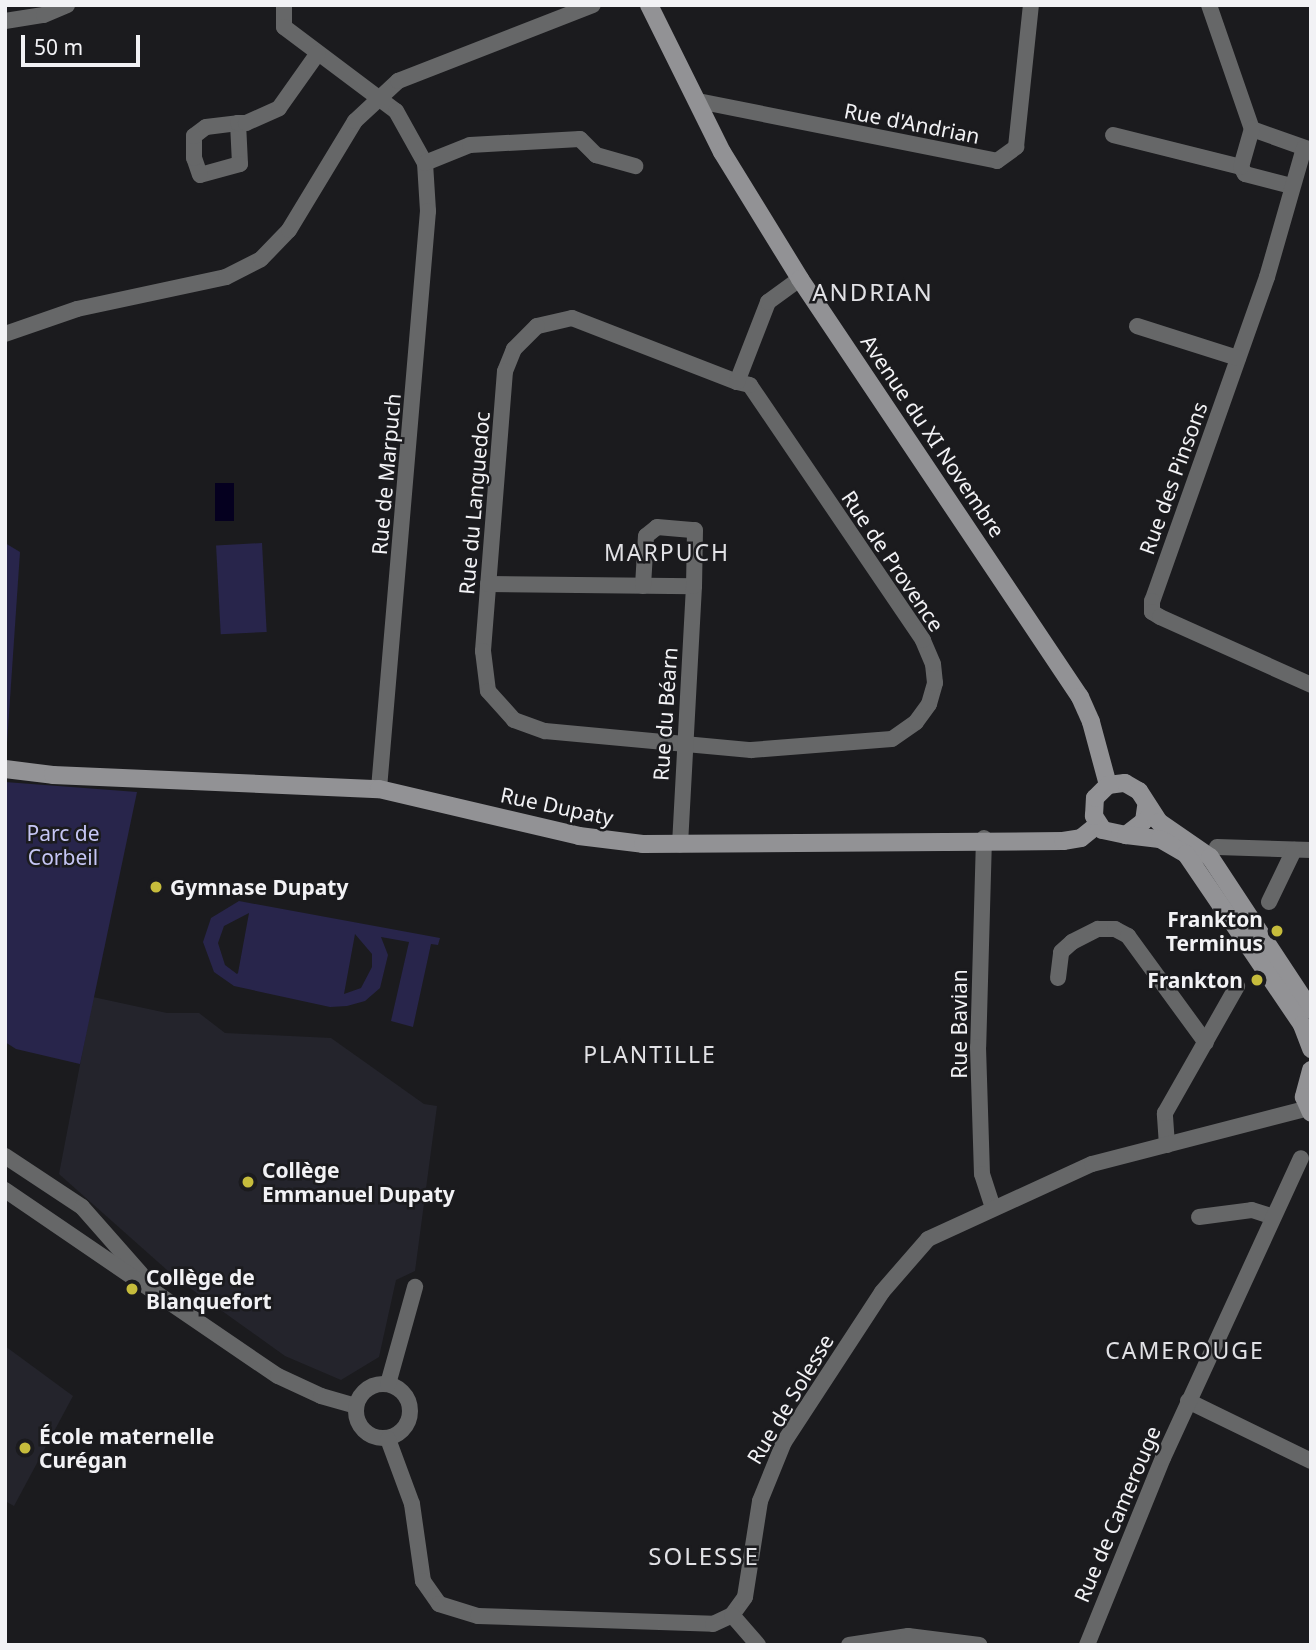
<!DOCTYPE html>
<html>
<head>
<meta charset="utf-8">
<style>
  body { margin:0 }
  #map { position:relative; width:1316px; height:1650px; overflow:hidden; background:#1b1b1e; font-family:"Noto Sans",sans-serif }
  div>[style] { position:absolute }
  .built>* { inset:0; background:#24242c }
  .green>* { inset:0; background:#28254b; transform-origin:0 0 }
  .water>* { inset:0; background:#05001f; transform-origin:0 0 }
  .street>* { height:16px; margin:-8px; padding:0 8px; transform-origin:8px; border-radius:8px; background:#666768 }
  .street>.ring { margin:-8px; padding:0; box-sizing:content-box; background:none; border:16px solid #666768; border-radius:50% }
  .secondary>* { height:18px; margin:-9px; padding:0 9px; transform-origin:9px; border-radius:9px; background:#929295 }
  .dots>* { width:19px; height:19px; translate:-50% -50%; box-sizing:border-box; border:4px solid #1b1b1e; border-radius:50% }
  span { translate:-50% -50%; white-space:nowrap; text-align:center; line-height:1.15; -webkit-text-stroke:5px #1b1b1e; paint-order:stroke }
  .street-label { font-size:21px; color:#f2f2f5 }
  .park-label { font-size:21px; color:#c6c6f5 }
  .poi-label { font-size:21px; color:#f2f2f5; font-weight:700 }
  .left { translate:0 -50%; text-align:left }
  .right { translate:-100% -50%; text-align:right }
  .neighbourhood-label { font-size:23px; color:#e1e1e5; letter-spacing:2px }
  .quarter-label { font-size:24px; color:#e1e1e5; letter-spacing:2px }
  .frame { position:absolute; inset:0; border:7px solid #f2f2f5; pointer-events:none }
  .scale { position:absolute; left:21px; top:35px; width:119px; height:32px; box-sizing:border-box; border:4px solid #f2f2f5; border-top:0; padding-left:9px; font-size:21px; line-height:24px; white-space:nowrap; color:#f2f2f5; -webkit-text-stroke:5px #1b1b1e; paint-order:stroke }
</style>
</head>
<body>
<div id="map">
  <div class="built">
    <div style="clip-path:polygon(93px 997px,167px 1013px,199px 1013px,225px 1033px,331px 1038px,424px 1104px,437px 1106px,415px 1271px,396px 1280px,379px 1357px,341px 1380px,285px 1356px,176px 1278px,59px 1174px)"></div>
    <div style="clip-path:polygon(5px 1346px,73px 1396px,14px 1506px,5px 1501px)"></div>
  </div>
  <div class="green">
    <div style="clip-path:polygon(5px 543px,20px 552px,6px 758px,5px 758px)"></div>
    <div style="left:262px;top:543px;width:89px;height:46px;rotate:87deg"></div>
    <div style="clip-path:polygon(5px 782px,137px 792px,80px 1064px,16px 1049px,5px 1042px)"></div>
    <div style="clip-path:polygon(evenodd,239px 901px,440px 938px,438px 945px,431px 944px,413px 1027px,391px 1021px,409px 942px,381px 937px,388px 955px,380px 988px,365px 1001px,347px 1006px,330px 1007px,234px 986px,214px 972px,203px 942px,211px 918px,239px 901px,249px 913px,238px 973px,237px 974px,225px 965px,218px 943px,224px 926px,249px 913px,239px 901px,355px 934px,372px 954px,372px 967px,361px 988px,344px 994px,355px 934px)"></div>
  </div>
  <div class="water">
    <div style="left:215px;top:483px;width:19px;height:38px"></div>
  </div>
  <div class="street">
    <div style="left:284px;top:5px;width:22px;rotate:90deg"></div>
    <div style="left:284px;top:27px;width:140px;rotate:36.9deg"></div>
    <div style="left:396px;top:111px;width:60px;rotate:60.9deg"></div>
    <div style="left:425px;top:163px;width:48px;rotate:86.4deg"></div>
    <div style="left:428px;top:211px;width:580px;rotate:94.85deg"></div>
    <div style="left:1209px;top:5px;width:131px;rotate:70.9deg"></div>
    <div style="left:1252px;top:129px;width:63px;rotate:19.6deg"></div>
    <div style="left:5px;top:21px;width:39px;rotate:-9deg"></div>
    <div style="left:44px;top:15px;width:25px;rotate:-23deg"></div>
    <div style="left:698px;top:101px;width:305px;rotate:11.3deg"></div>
    <div style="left:997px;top:161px;width:24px;rotate:-36deg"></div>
    <div style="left:1016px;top:147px;width:143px;rotate:-84deg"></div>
    <div style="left:238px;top:123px;width:41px;rotate:87.2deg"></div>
    <div style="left:240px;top:164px;width:41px;rotate:164.6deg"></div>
    <div style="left:200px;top:175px;width:18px;rotate:-109deg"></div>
    <div style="left:194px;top:158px;width:22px;rotate:-90deg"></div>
    <div style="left:194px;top:136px;width:15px;rotate:-37deg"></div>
    <div style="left:206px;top:127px;width:32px;rotate:-7deg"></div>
    <div style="left:238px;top:123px;width:8px"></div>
    <div style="left:246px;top:123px;width:36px;rotate:-24deg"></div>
    <div style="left:279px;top:108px;width:67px;rotate:-54.7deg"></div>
    <div style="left:1113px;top:135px;width:132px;rotate:14deg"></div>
    <div style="left:1241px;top:167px;width:8px;rotate:60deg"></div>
    <div style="left:1245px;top:174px;width:48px;rotate:14.6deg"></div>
    <div style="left:1304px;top:148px;width:134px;rotate:106deg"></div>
    <div style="left:1267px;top:277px;width:344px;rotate:109.5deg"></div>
    <div style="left:1152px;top:601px;width:11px;rotate:90deg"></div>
    <div style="left:1152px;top:612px;width:9px;rotate:32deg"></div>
    <div style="left:1160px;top:617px;width:166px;rotate:24.2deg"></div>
    <div style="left:425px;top:163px;width:48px;rotate:-21.8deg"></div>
    <div style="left:470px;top:145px;width:110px;rotate:-3.1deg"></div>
    <div style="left:580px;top:139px;width:23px;rotate:45deg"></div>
    <div style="left:596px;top:155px;width:41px;rotate:15.8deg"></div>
    <div style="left:1241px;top:167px;width:40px;rotate:-74deg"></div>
    <div style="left:1137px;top:326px;width:106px;rotate:17.6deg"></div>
    <div style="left:5px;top:334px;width:76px;rotate:-19.1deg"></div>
    <div style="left:77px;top:309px;width:152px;rotate:-12.1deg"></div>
    <div style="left:226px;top:277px;width:39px;rotate:-27deg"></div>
    <div style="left:261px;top:259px;width:40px;rotate:-46deg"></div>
    <div style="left:289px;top:230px;width:127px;rotate:-58.8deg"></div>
    <div style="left:355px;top:121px;width:59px;rotate:-42.9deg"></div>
    <div style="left:398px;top:81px;width:209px;rotate:-21.3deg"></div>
    <div style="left:737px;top:382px;width:177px;rotate:-158.8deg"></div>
    <div style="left:572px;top:318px;width:36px;rotate:167deg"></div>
    <div style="left:537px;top:326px;width:33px;rotate:135deg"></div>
    <div style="left:514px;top:349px;width:24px;rotate:112deg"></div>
    <div style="left:505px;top:371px;width:281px;rotate:94.5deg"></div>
    <div style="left:483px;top:651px;width:40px;rotate:82.9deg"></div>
    <div style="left:488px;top:691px;width:39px;rotate:48deg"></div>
    <div style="left:514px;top:720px;width:33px;rotate:20deg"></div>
    <div style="left:545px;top:731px;width:207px;rotate:5.3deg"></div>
    <div style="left:751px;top:750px;width:141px;rotate:-4.5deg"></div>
    <div style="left:892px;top:739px;width:29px;rotate:-35deg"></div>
    <div style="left:916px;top:722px;width:22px;rotate:-54deg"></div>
    <div style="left:929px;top:704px;width:22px;rotate:-74deg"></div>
    <div style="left:935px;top:683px;width:19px;rotate:-96deg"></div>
    <div style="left:933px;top:664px;width:26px;rotate:-113deg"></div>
    <div style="left:923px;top:640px;width:308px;rotate:-124.2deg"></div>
    <div style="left:750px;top:385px;width:13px;rotate:-167deg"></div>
    <div style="left:737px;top:382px;width:86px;rotate:-68.8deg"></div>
    <div style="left:768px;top:302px;width:39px;rotate:-36deg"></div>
    <div style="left:488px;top:584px;width:206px;rotate:0.6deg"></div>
    <div style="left:694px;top:586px;width:259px;rotate:93.1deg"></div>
    <div style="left:643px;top:586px;width:50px;rotate:-86.6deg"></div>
    <div style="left:646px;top:536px;width:14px;rotate:-39deg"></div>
    <div style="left:657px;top:527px;width:38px;rotate:5deg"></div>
    <div style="left:695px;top:530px;width:56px;rotate:91deg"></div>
    <div style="left:984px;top:838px;width:209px;rotate:91.6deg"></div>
    <div style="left:978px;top:1047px;width:127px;rotate:88.2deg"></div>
    <div style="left:982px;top:1174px;width:35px;rotate:72deg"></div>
    <div style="left:1217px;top:847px;width:94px;rotate:1.8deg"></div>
    <div style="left:1269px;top:902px;width:58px;rotate:-64.3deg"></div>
    <div style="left:1058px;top:978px;width:26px;rotate:-83deg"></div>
    <div style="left:1061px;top:952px;width:15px;rotate:-42deg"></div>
    <div style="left:1072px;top:942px;width:29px;rotate:-27deg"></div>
    <div style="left:1098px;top:929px;width:17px"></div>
    <div style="left:1115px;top:929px;width:15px;rotate:28deg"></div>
    <div style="left:1128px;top:936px;width:132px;rotate:53.9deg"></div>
    <div style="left:1167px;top:1145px;width:32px;rotate:-94deg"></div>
    <div style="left:1165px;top:1113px;width:146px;rotate:-60.4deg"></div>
    <div style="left:5px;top:1156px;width:92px;rotate:33.5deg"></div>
    <div style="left:82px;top:1207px;width:89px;rotate:48.6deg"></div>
    <div style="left:5px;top:1190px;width:330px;rotate:34.3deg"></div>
    <div style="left:278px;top:1376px;width:47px;rotate:24.9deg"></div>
    <div style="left:321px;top:1396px;width:36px;rotate:16deg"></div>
    <div style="left:1199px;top:1217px;width:53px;rotate:-7.5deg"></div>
    <div style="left:1252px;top:1210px;width:20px;rotate:18deg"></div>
    <div class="ring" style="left:356px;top:1384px;width:38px;height:38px"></div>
    <div style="left:388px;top:1384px;width:101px;rotate:-74.4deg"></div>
    <div style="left:1188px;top:1401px;width:137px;rotate:26deg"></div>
    <div style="left:388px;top:1439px;width:69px;rotate:69.7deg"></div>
    <div style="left:412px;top:1504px;width:78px;rotate:81.9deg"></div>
    <div style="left:423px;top:1581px;width:28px;rotate:55deg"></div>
    <div style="left:439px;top:1604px;width:41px;rotate:17.1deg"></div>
    <div style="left:478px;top:1616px;width:235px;rotate:1.9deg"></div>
    <div style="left:713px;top:1624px;width:21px;rotate:-25deg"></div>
    <div style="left:732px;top:1615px;width:22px;rotate:-54deg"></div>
    <div style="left:745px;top:1597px;width:97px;rotate:-81.1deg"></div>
    <div style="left:760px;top:1501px;width:64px;rotate:-67.9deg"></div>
    <div style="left:784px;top:1442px;width:179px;rotate:-56.8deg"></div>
    <div style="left:882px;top:1292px;width:70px;rotate:-49deg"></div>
    <div style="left:928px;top:1239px;width:180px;rotate:-24.6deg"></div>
    <div style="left:1092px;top:1164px;width:223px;rotate:-14.5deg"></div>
    <div style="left:732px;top:1615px;width:40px;rotate:49deg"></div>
    <div style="left:849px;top:1645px;width:60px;rotate:-8.7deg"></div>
    <div style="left:908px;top:1636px;width:72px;rotate:7.2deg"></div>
    <div style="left:1087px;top:1645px;width:202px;rotate:-67.9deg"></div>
    <div style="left:1163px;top:1458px;width:330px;rotate:-65.3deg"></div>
  </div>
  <div class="secondary">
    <div style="left:649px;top:5px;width:164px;rotate:63.6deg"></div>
    <div style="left:722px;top:152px;width:149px;rotate:58.4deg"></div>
    <div style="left:800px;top:279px;width:503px;rotate:56.18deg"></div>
    <div style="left:1080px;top:697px;width:27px;rotate:66deg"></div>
    <div style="left:1091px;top:722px;width:65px;rotate:74.9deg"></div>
    <div style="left:5px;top:769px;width:48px;rotate:7.1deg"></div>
    <div style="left:53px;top:775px;width:326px;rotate:2.5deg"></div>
    <div style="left:379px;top:789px;width:205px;rotate:13.2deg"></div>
    <div style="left:579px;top:836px;width:64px;rotate:7.1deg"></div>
    <div style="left:643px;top:844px;width:420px;rotate:-0.4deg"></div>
    <div style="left:1063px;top:841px;width:18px;rotate:-9deg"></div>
    <div style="left:1081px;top:838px;width:22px;rotate:-39deg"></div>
    <div style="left:1146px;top:807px;width:14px;rotate:98deg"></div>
    <div style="left:1144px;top:821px;width:23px;rotate:142deg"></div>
    <div style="left:1126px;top:835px;width:24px;rotate:-168deg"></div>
    <div style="left:1103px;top:830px;width:17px;rotate:-123deg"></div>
    <div style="left:1094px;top:816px;width:18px;rotate:-87deg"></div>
    <div style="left:1095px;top:798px;width:18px;rotate:-45deg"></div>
    <div style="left:1108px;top:785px;width:17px;rotate:-7deg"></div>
    <div style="left:1125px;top:783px;width:16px;rotate:30deg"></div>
    <div style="left:1139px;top:791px;width:37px;rotate:57deg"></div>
    <div style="left:1159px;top:822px;width:62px;rotate:34.5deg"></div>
    <div style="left:1210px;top:857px;width:183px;rotate:56.6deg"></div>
    <div style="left:1126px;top:835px;width:34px;rotate:7deg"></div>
    <div style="left:1160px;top:839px;width:30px;rotate:30deg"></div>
    <div style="left:1186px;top:854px;width:207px;rotate:55.8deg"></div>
    <div style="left:1302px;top:1025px;width:26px;rotate:69deg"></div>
    <div style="left:1311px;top:1070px;width:28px;rotate:105deg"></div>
    <div style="left:1304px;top:1097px;width:17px;rotate:66deg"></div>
  </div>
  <div class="dots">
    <div style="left:156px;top:887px;background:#c6bc3c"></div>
    <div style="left:1277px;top:931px;background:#c6bc3c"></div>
    <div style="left:1257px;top:980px;background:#c6bc3c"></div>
    <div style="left:248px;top:1182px;background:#c6bc3c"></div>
    <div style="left:132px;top:1289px;background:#c6bc3c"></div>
    <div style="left:25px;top:1448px;background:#c6bc3c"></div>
  </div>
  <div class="street-label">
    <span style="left:912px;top:123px;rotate:11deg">Rue d'Andrian</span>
    <span style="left:933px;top:436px;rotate:56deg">Avenue du XI Novembre</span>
    <span style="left:386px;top:474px;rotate:-85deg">Rue de Marpuch</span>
    <span style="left:1173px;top:478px;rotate:-70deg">Rue des Pinsons</span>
    <span style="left:474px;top:503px;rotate:-85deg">Rue du Languedoc</span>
    <span style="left:893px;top:561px;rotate:56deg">Rue de Provence</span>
    <span style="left:665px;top:714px;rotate:-86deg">Rue du Béarn</span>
    <span style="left:557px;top:806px;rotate:12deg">Rue Dupaty</span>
    <span style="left:959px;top:1024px;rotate:-90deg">Rue Bavian</span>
    <span style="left:790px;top:1399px;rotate:-59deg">Rue de Solesse</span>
    <span style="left:1117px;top:1514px;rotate:-67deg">Rue de Camerouge</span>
  </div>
  <div class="park-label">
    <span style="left:63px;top:845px">Parc de<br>Corbeil</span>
  </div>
  <div class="poi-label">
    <span class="left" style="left:170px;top:887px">Gymnase Dupaty</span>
    <span class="right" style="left:1263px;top:931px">Frankton<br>Terminus</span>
    <span class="right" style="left:1243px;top:980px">Frankton</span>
    <span class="left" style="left:262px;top:1182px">Collège<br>Emmanuel Dupaty</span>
    <span class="left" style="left:146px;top:1289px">Collège de<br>Blanquefort</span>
    <span class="left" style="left:39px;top:1448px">École maternelle<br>Curégan</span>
  </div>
  <div class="neighbourhood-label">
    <span style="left:667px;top:552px">MARPUCH</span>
    <span style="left:650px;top:1054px">PLANTILLE</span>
    <span style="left:1185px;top:1350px">CAMEROUGE</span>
  </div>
  <div class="quarter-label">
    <span style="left:873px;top:292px">ANDRIAN</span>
    <span style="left:704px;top:1556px">SOLESSE</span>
  </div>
  <div class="frame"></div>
  <div class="scale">50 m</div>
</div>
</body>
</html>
